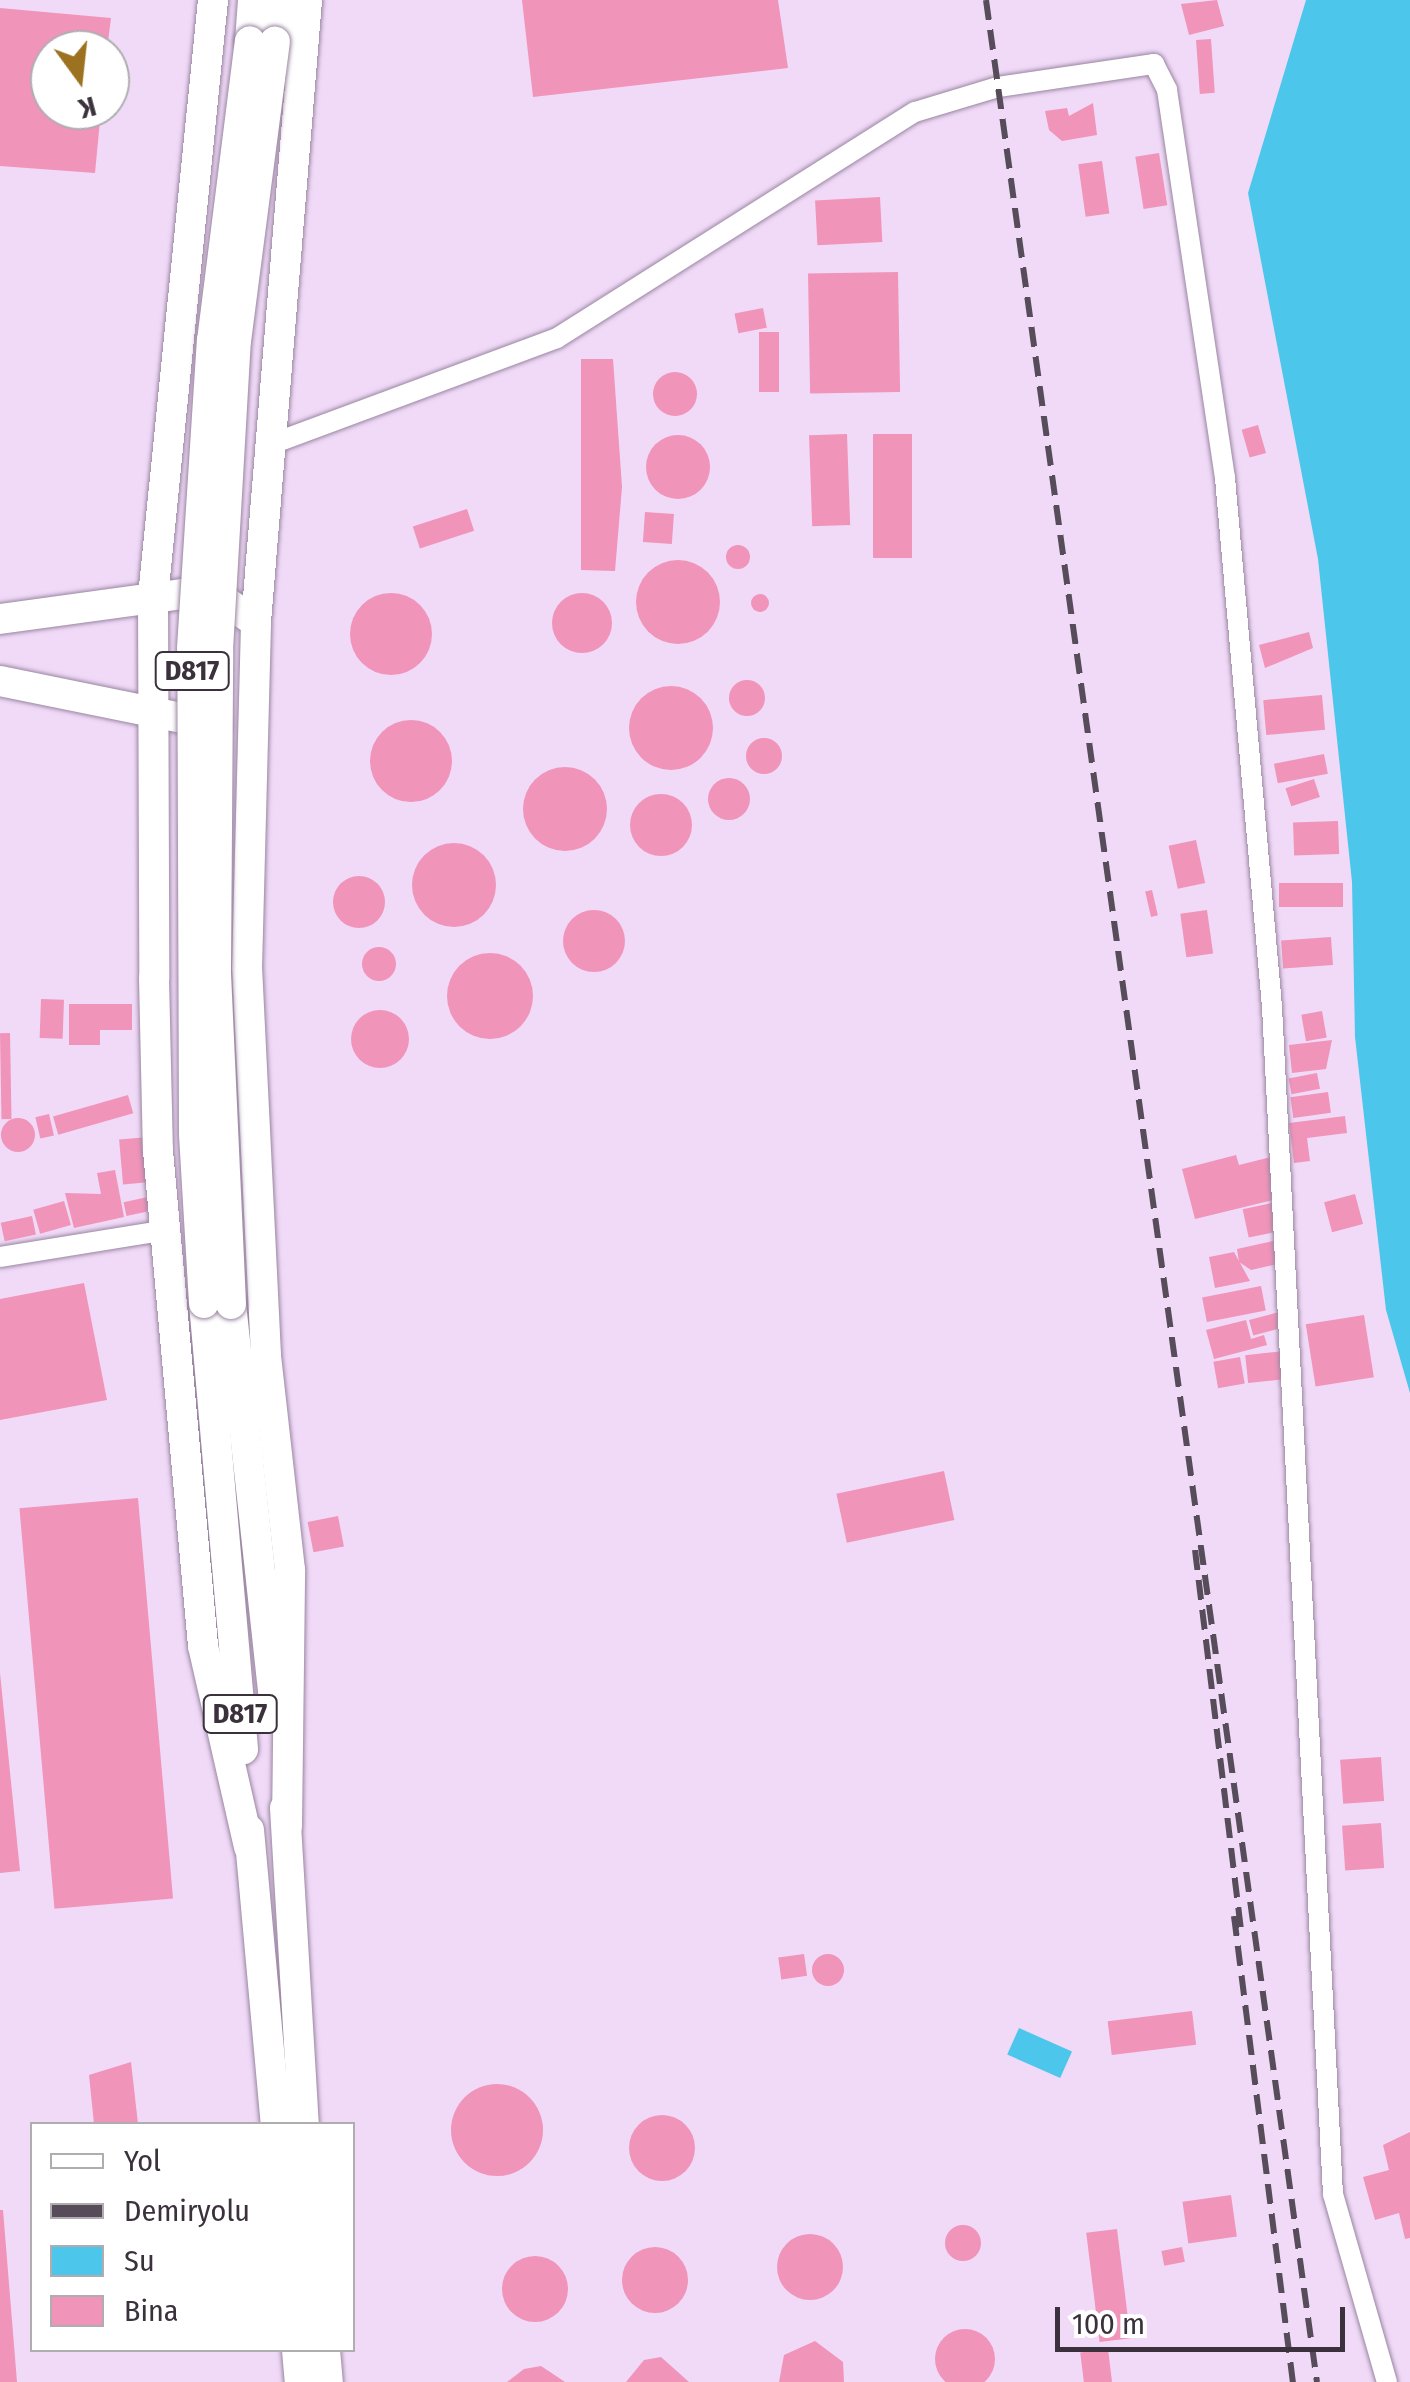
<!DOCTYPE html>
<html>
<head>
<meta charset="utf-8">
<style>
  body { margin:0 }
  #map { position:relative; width:1410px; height:2382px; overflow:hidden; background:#f0daf8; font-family:"Fira Sans Condensed",sans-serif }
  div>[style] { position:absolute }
  .water>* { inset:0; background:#4cc7eb; transform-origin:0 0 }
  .building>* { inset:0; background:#f094b9; transform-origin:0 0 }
  .round { border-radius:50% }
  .roads { filter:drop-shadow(0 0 2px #9a86a1) drop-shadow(0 0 2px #9a86a1) }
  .minor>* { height:20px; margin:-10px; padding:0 10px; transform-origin:10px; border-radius:10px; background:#fff }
  .highway>* { height:30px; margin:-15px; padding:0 15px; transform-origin:15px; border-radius:15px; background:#fff }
  .rail>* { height:6px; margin-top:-3px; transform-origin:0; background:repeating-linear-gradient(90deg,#574c5a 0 20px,transparent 0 30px) }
  .bridges { filter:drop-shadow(0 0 2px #9a86a1) drop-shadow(0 0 2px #9a86a1) }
  .highway-bridge>* { height:30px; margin:-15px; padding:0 15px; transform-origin:15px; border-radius:15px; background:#fff }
  span { translate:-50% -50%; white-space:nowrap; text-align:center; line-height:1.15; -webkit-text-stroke:8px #fff; paint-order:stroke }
  .shield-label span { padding:2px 8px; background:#fff; border:2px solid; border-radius:8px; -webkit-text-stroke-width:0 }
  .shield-label { font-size:28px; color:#3a313d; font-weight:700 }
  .legend { position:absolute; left:30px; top:2122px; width:325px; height:230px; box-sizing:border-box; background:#fff; border:2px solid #b0adb1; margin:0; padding:12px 18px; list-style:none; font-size:30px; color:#3a313d }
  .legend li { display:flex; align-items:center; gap:20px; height:50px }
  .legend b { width:50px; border:2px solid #b0adb1 }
  .north { position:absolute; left:30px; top:30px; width:100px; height:100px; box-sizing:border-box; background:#fff; border:2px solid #b0adb1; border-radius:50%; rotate:165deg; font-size:28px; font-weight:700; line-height:40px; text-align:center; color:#3a313d }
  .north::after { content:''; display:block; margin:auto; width:35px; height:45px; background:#9c7220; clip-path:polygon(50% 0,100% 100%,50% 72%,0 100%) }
  .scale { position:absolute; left:1055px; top:2307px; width:290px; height:45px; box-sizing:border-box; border:5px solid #3a313d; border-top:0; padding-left:12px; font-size:30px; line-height:35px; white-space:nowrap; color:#3a313d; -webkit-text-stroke:8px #fff; paint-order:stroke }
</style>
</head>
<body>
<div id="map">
  <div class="water">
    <div style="clip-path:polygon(1306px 0,1410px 0,1410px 1393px,1386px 1310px,1355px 1037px,1352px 882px,1318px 559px,1248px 193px)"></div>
    <div style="left:1019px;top:2028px;width:58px;height:29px;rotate:24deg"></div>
  </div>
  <div class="building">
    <div style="clip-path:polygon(522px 0,778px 0,788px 68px,533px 97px)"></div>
    <div style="clip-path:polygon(1217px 0,1224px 26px,1189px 35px,1181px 4px)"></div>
    <div style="clip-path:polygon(0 8px,111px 18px,107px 50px,50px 50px,50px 110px,101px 110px,95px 173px,0 166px)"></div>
    <div style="left:1211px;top:39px;width:54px;height:15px;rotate:86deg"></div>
    <div style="clip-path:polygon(1093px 103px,1097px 135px,1062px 141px,1049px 130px,1045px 111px,1067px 108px,1069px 116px)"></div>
    <div style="left:1159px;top:153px;width:53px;height:24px;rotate:81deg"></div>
    <div style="left:1102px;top:161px;width:53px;height:24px;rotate:82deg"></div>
    <div style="left:880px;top:197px;width:45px;height:65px;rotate:87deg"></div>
    <div style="left:898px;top:272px;width:120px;height:90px;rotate:89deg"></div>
    <div style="left:763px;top:308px;width:20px;height:29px;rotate:79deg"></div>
    <div style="left:759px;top:332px;width:20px;height:60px"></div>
    <div style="clip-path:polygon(581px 359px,613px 359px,622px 487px,615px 571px,581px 570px)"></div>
    <div class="round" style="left:653px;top:372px;width:44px;height:44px"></div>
    <div style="left:1258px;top:425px;width:29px;height:17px;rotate:74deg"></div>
    <div style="left:847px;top:434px;width:91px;height:38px;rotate:88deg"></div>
    <div style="left:873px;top:434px;width:39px;height:124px"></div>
    <div class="round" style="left:646px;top:435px;width:64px;height:64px"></div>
    <div style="left:467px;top:509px;width:23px;height:57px;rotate:72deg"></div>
    <div style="left:645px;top:512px;width:29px;height:30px;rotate:4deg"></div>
    <div class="round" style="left:726px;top:545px;width:24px;height:24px"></div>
    <div class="round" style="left:636px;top:560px;width:84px;height:84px"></div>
    <div class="round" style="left:350px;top:593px;width:82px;height:82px"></div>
    <div class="round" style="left:552px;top:593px;width:60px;height:60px"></div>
    <div class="round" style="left:751px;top:594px;width:18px;height:18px"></div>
    <div style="clip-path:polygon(1309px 632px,1313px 648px,1265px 668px,1259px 645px)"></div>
    <div class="round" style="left:729px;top:680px;width:36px;height:36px"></div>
    <div class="round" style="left:629px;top:686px;width:84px;height:84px"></div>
    <div style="left:1322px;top:695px;width:35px;height:59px;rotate:85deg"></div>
    <div class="round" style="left:370px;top:720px;width:82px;height:82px"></div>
    <div class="round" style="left:746px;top:738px;width:36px;height:36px"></div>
    <div style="left:1324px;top:754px;width:20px;height:51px;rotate:79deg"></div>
    <div class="round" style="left:523px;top:767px;width:84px;height:84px"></div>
    <div class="round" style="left:708px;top:778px;width:42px;height:42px"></div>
    <div style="left:1314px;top:779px;width:19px;height:30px;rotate:72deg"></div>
    <div class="round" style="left:630px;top:794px;width:62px;height:62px"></div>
    <div style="left:1338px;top:821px;width:33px;height:45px;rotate:88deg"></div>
    <div style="left:1196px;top:840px;width:44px;height:28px;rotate:78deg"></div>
    <div class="round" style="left:412px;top:843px;width:84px;height:84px"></div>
    <div class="round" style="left:333px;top:876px;width:52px;height:52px"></div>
    <div style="left:1343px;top:883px;width:24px;height:64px;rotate:90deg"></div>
    <div style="left:1152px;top:890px;width:26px;height:7px;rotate:77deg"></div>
    <div style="left:1207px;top:910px;width:44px;height:27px;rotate:82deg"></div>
    <div class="round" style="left:563px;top:910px;width:62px;height:62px"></div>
    <div style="left:1331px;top:937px;width:28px;height:50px;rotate:86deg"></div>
    <div class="round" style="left:362px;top:947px;width:34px;height:34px"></div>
    <div class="round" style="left:447px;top:953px;width:86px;height:86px"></div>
    <div style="left:41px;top:999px;width:23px;height:39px;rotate:2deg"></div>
    <div style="clip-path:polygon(69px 1004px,132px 1004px,132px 1030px,100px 1030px,100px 1045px,69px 1045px)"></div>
    <div class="round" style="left:351px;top:1010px;width:58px;height:58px"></div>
    <div style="left:1322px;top:1011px;width:27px;height:21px;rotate:80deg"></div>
    <div style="left:10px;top:1033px;width:86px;height:10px;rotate:89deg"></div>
    <div style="clip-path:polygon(1332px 1040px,1326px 1069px,1292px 1073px,1289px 1045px)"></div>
    <div style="left:1317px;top:1073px;width:16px;height:29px;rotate:79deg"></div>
    <div style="left:1328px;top:1092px;width:21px;height:38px;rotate:82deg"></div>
    <div style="left:128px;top:1095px;width:19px;height:78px;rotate:74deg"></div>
    <div style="left:49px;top:1114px;width:22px;height:14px;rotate:77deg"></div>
    <div style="clip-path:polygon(1345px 1116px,1347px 1133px,1307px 1138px,1310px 1161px,1294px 1163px,1289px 1123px)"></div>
    <div class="round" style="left:1px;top:1118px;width:34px;height:34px"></div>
    <div style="left:149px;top:1137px;width:45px;height:30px;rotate:85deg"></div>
    <div style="clip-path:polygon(1236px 1155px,1239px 1165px,1271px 1157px,1281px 1198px,1195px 1219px,1182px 1169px)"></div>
    <div style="clip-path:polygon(115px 1170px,124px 1217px,74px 1228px,65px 1193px,101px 1194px,97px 1173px)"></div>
    <div style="left:1355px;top:1194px;width:31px;height:32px;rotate:75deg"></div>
    <div style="left:148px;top:1197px;width:14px;height:25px;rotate:78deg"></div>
    <div style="left:64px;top:1201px;width:25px;height:32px;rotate:74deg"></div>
    <div style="left:1272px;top:1203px;width:29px;height:30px;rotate:78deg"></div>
    <div style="left:32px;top:1216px;width:19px;height:32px;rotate:78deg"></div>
    <div style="clip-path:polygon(1277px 1240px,1282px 1263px,1251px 1270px,1239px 1262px,1237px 1249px)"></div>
    <div style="clip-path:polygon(1234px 1252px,1250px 1281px,1215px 1288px,1209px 1257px)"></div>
    <div style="clip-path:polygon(84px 1283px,107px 1400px,0 1420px,0 1299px)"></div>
    <div style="left:1261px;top:1286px;width:25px;height:60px;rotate:79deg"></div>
    <div style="left:1279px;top:1312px;width:16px;height:31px;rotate:75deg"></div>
    <div style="left:1364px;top:1315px;width:63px;height:59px;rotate:81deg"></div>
    <div style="clip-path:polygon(1246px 1320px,1251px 1339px,1264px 1335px,1267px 1345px,1214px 1359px,1206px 1330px)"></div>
    <div style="left:1285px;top:1351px;width:28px;height:40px;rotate:84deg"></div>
    <div style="left:1240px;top:1357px;width:27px;height:27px;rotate:80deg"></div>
    <div style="left:944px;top:1471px;width:50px;height:110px;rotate:78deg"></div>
    <div style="left:138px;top:1498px;width:402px;height:119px;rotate:85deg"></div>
    <div style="left:338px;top:1516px;width:31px;height:31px;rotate:79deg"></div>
    <div style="clip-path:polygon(0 1673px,20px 1871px,0 1873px)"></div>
    <div style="left:1381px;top:1757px;width:44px;height:41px;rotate:86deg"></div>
    <div style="left:1381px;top:1823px;width:45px;height:39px;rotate:86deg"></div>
    <div style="left:804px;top:1954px;width:22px;height:26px;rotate:82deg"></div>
    <div class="round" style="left:812px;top:1954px;width:32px;height:32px"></div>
    <div style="left:1192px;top:2011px;width:34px;height:85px;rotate:83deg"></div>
    <div style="clip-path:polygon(131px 2062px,138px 2124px,94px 2124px,89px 2075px)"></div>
    <div class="round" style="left:451px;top:2084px;width:92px;height:92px"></div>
    <div class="round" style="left:629px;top:2115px;width:66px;height:66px"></div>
    <div style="clip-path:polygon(1410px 2132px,1410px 2238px,1405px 2239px,1399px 2213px,1375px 2220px,1363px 2177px,1389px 2170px,1383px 2145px)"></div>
    <div style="left:1231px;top:2195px;width:42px;height:49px;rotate:82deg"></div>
    <div style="clip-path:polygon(0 2210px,3px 2210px,17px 2382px,0 2382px)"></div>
    <div class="round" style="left:945px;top:2225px;width:36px;height:36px"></div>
    <div style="left:1117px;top:2229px;width:110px;height:31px;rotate:83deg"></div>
    <div class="round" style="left:777px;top:2234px;width:66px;height:66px"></div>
    <div class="round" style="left:622px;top:2247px;width:66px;height:66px"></div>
    <div style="left:1182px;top:2247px;width:15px;height:21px;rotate:79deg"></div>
    <div class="round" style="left:502px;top:2256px;width:66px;height:66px"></div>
    <div class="round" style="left:935px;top:2329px;width:60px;height:60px"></div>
    <div style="clip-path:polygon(815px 2341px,843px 2362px,844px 2382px,779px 2382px,784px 2355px)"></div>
    <div style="left:1108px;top:2349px;width:33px;height:28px;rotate:83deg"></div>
    <div style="clip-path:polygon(661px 2357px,689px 2382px,626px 2382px,644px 2360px)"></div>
    <div style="clip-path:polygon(541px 2366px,565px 2382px,507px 2382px,524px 2369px)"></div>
  </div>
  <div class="roads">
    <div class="minor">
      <div style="left:272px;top:444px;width:304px;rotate:-20.4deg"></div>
      <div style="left:557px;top:338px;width:423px;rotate:-32.3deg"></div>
      <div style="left:915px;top:112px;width:87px;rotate:-16.8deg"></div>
      <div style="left:998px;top:87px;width:158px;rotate:-8.4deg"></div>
      <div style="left:1154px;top:64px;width:29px;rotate:63deg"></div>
      <div style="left:1167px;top:90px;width:392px;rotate:81.5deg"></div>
      <div style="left:1225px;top:478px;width:531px;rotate:84.92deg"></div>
      <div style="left:1272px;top:1007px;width:1189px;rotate:87.06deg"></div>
      <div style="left:1333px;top:2194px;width:196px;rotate:74deg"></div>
      <div style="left:0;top:1257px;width:168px;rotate:-9.2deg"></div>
    </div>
    <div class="highway">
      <div style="left:213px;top:0;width:600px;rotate:95.74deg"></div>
      <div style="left:153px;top:597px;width:381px;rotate:89.8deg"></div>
      <div style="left:154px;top:978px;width:173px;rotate:88.7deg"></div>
      <div style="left:158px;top:1151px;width:497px;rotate:84.8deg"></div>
      <div style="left:203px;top:1646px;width:206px;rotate:77.1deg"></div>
      <div style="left:250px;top:41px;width:41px;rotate:-85.8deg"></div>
      <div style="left:275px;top:42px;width:42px;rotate:-85.9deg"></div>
      <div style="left:0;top:619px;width:185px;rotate:-7.8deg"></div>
      <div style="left:183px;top:594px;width:47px;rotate:12.3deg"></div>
      <div style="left:229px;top:604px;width:32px;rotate:34deg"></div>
      <div style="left:0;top:681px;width:220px;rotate:11.5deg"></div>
      <div style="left:204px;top:1303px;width:448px;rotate:85deg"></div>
      <div style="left:231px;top:1304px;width:401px;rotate:83.8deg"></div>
      <div style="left:285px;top:1808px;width:317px;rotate:86.6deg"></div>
      <div style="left:287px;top:1826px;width:256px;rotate:-89.3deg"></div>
      <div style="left:290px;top:1570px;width:216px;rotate:-96.4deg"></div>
      <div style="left:266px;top:1355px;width:387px;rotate:-92.8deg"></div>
      <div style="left:247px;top:968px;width:346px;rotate:-88.5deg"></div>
      <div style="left:256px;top:622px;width:624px;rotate:-85.31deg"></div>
      <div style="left:249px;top:1830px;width:295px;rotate:84.8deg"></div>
      <div style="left:297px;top:2350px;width:32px;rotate:85deg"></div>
      <div style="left:325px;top:2350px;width:32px;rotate:85deg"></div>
    </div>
  </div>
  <div class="rail">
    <div style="left:986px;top:0;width:2405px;rotate:82.09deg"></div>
    <div style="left:1195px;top:1550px;width:384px;rotate:83.1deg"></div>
    <div style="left:1234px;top:1916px;width:470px;rotate:82.8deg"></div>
  </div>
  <div class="bridges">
    <div class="highway-bridge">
      <div style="left:204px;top:1303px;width:170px;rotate:-93.4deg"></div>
      <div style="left:194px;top:1133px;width:485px;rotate:-90.2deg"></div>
      <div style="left:192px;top:648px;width:308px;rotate:-86.3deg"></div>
      <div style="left:212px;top:341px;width:302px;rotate:-82.8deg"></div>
      <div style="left:231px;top:1304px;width:336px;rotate:-92.6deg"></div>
      <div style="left:216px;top:968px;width:318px;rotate:-89.6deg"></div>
      <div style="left:218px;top:650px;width:310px;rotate:-86.7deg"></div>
      <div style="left:236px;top:341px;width:302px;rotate:-82.6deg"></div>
    </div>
  </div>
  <div class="shield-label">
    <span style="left:192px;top:671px">D817</span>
    <span style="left:240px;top:1714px">D817</span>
  </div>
  <ul class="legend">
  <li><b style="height:12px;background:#fff"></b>Yol</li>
  <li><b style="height:12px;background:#574c5a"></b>Demiryolu</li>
  <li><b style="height:28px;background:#4cc7eb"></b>Su</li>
  <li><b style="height:28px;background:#f094b9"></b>Bina</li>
  </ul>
  <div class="north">K</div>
  <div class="scale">100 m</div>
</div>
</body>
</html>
